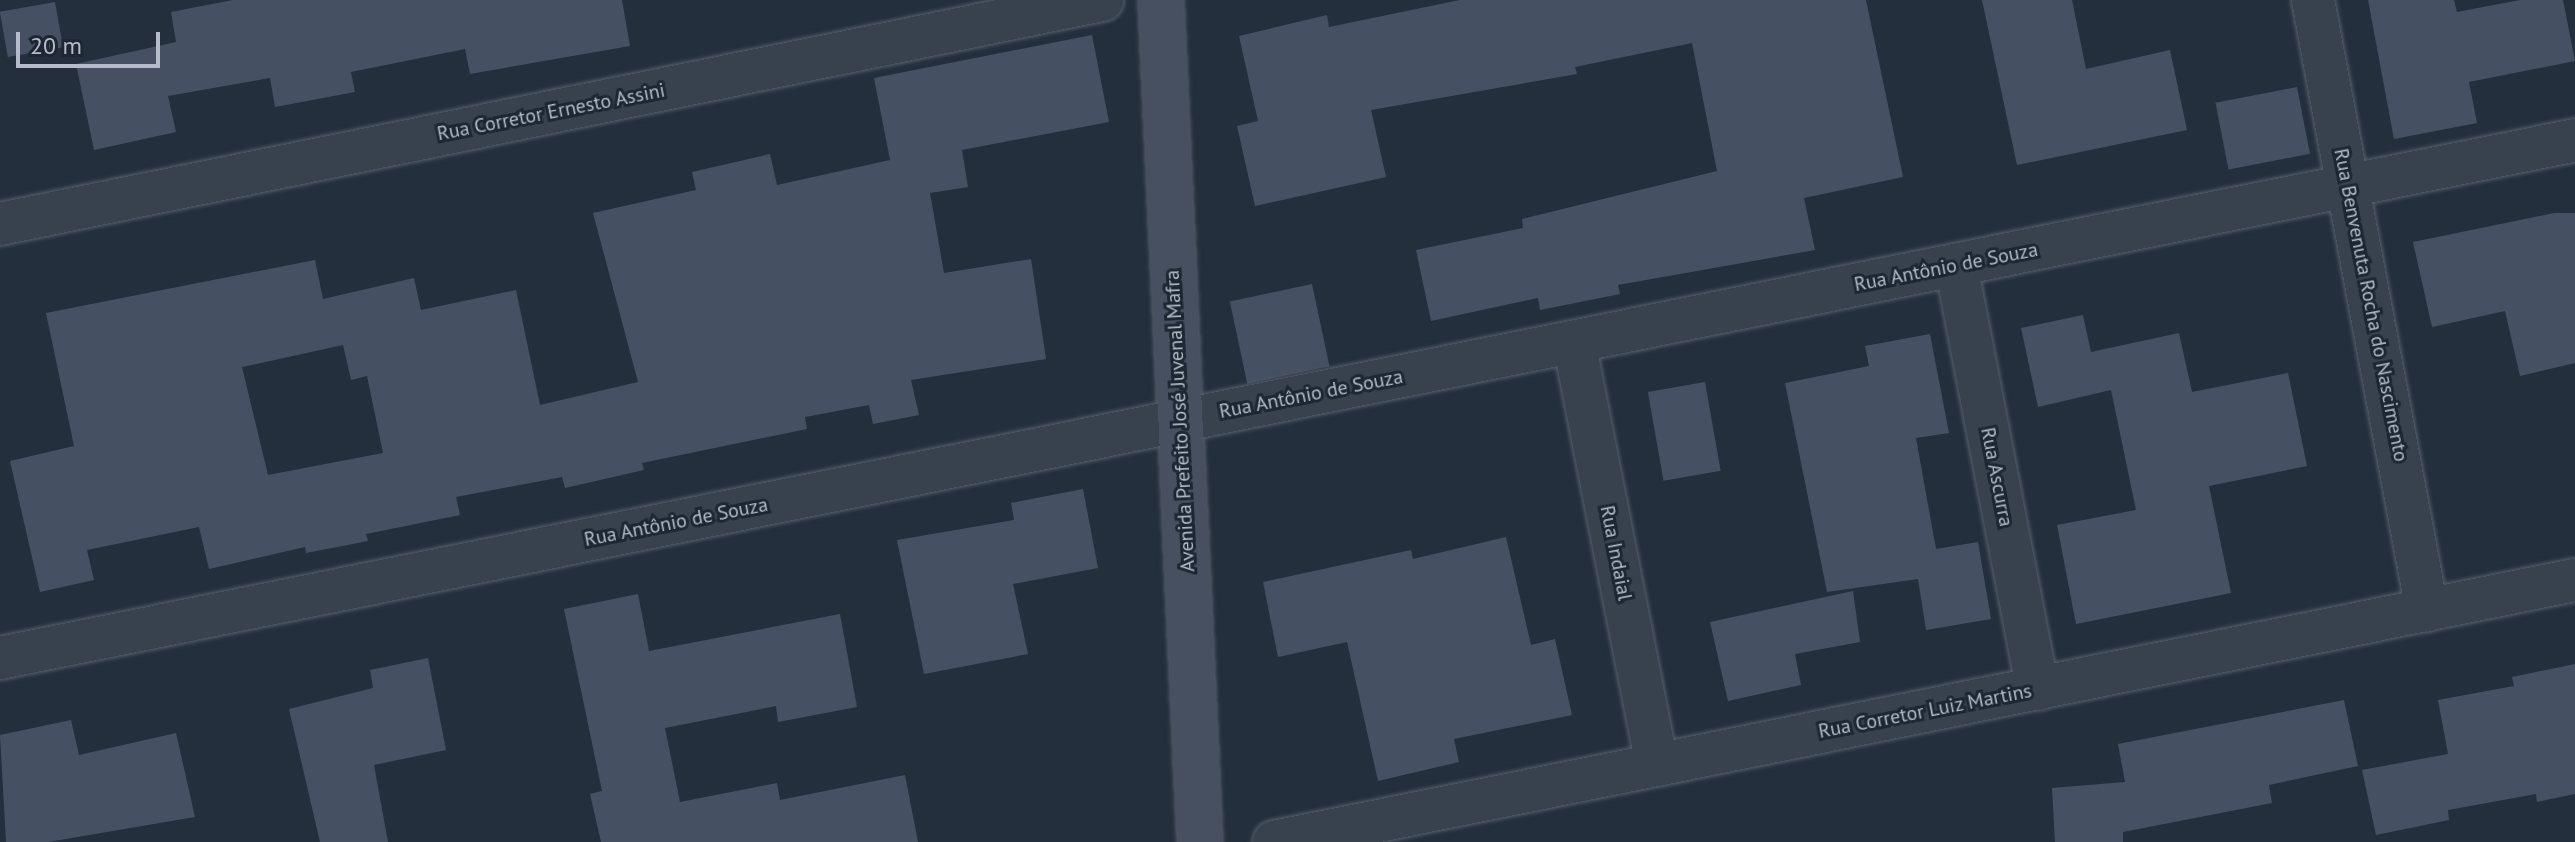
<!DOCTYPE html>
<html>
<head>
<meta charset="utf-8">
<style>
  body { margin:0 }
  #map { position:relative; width:2575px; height:842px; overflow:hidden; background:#242f3e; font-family:"PT Sans",sans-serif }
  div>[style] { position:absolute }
  .building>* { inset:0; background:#455162; transform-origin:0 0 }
  .roads { filter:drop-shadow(0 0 2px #565f6c) drop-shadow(0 0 2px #565f6c) }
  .minor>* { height:42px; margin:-21px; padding:0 21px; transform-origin:21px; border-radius:21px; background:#38414e }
  .secondary>* { height:44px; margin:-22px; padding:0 22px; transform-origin:22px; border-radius:22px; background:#465061 }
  span { translate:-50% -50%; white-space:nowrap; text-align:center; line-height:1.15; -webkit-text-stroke:6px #1d2633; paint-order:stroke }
  .street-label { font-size:20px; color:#b4bcc9 }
  .scale { position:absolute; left:16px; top:32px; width:144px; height:36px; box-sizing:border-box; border:4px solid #b4bcc9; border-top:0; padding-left:10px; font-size:24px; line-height:28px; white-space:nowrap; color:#b4bcc9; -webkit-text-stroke:6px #1d2633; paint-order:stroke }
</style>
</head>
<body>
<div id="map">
  <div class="building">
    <div style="clip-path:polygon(233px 0,622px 0,630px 46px,470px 74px,465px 49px,351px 72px,355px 92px,275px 107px,270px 78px,168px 96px,176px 132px,94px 150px,76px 64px,176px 42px,171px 12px)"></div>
    <div style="clip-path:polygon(1460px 0,1866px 0,1903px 177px,1804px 198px,1815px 250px,1618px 285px,1620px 294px,1540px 310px,1538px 298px,1431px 321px,1416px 250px,1523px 228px,1522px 219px,1717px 171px,1692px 43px,1575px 67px,1577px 74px,1371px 110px,1386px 177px,1255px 206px,1237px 126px,1258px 121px,1239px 36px,1327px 15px,1329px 27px)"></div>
    <div style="clip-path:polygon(1982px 0,2072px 0,2086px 69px,2170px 50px,2187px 130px,2017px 165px)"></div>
    <div style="clip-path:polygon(2368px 0,2454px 0,2457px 12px,2520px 0,2563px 0,2575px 61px,2469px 82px,2477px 123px,2394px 139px)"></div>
    <div style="left:55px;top:2px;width:46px;height:56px;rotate:80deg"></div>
    <div style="clip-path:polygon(evenodd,1092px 35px,1109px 122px,962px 150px,968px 187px,930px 193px,944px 273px,1031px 259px,1046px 359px,911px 380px,919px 415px,873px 424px,869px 405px,805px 417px,807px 429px,642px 463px,644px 470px,565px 488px,562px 477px,456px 497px,460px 515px,366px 534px,368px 541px,306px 553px,305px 547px,209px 569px,199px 527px,87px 550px,94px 580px,40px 592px,10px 461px,74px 446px,46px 313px,315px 260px,323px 299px,414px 278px,421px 310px,516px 290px,540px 405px,638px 382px,593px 213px,696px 190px,692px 172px,770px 154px,777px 185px,890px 160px,874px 78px,1092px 35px,343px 345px,351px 380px,367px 376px,383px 453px,268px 475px,242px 367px,343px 345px)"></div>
    <div style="left:2297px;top:87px;width:68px;height:83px;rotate:79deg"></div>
    <div style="clip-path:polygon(2554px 213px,2575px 213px,2575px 363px,2520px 376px,2505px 311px,2432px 327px,2413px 242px)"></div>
    <div style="left:1312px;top:284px;width:84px;height:84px;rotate:78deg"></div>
    <div style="clip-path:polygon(2083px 315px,2091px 352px,2179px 333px,2192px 392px,2288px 373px,2307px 466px,2209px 486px,2231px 593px,2076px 624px,2057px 525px,2136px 510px,2111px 390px,2038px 407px,2021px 328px)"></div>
    <div style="clip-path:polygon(1930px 334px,1949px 433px,1916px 438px,1936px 549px,1978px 542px,1991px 619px,1926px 630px,1918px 579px,1827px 592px,1785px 383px,1869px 366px,1865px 346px)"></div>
    <div style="left:1705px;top:382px;width:90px;height:58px;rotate:80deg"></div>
    <div style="clip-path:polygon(1083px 489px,1098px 568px,1013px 584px,1028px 654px,924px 674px,897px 540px,1014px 520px,1011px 503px)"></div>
    <div style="clip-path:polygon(1506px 537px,1531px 645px,1555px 639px,1572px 715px,1454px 739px,1459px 762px,1378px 781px,1347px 642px,1278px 657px,1263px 582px,1411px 550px,1413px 559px)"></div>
    <div style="clip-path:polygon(1853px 591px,1860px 642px,1795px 654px,1801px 685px,1728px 701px,1710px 622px)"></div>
    <div style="clip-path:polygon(638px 594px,649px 651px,840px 614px,857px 707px,778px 722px,776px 706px,665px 728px,680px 802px,777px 783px,780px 800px,905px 775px,918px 842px,601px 842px,590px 794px,602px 791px,564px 609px)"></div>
    <div style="clip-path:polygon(428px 658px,446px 750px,374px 765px,388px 842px,320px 842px,289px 709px,373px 688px,370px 670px)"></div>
    <div style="clip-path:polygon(2575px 664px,2575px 794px,2537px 802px,2536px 794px,2448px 810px,2449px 820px,2376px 835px,2362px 770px,2448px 754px,2438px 700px,2514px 686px,2512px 677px)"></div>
    <div style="clip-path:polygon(2344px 700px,2358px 766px,2269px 785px,2272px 803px,2123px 832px,2123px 842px,2055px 842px,2052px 788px,2125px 782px,2118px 744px)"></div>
    <div style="clip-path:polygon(71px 720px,79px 755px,176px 733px,195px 817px,48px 842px,6px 842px,0 735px)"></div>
  </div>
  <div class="roads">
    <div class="minor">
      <div style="left:2313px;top:0;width:621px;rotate:79.41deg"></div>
      <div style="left:0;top:224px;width:1125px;rotate:-11.49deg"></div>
      <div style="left:1956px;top:265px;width:432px;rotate:79.1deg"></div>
      <div style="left:1574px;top:342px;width:431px;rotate:78.9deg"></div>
      <div style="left:0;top:658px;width:2627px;rotate:-11.37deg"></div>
      <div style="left:1274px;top:842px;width:1327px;rotate:-11.39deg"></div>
    </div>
    <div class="secondary">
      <div style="left:1161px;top:0;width:843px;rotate:87.35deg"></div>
    </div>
  </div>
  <div class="street-label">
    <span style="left:551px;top:112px;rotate:-11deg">Rua Corretor Ernesto Assini</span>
    <span style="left:1946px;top:267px;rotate:-11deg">Rua Antônio de Souza</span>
    <span style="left:2371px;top:305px;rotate:79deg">Rua Benvenuta Rocha do Nascimento</span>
    <span style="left:1311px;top:394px;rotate:-11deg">Rua Antônio de Souza</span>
    <span style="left:1180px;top:421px;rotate:-93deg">Avenida Prefeito José Juvenal Mafra</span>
    <span style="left:1997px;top:477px;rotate:79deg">Rua Ascurra</span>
    <span style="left:676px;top:522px;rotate:-11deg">Rua Antônio de Souza</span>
    <span style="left:1616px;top:553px;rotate:79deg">Rua Indaial</span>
    <span style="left:1925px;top:711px;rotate:-11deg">Rua Corretor Luiz Martins</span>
  </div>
  <div class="scale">20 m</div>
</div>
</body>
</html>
